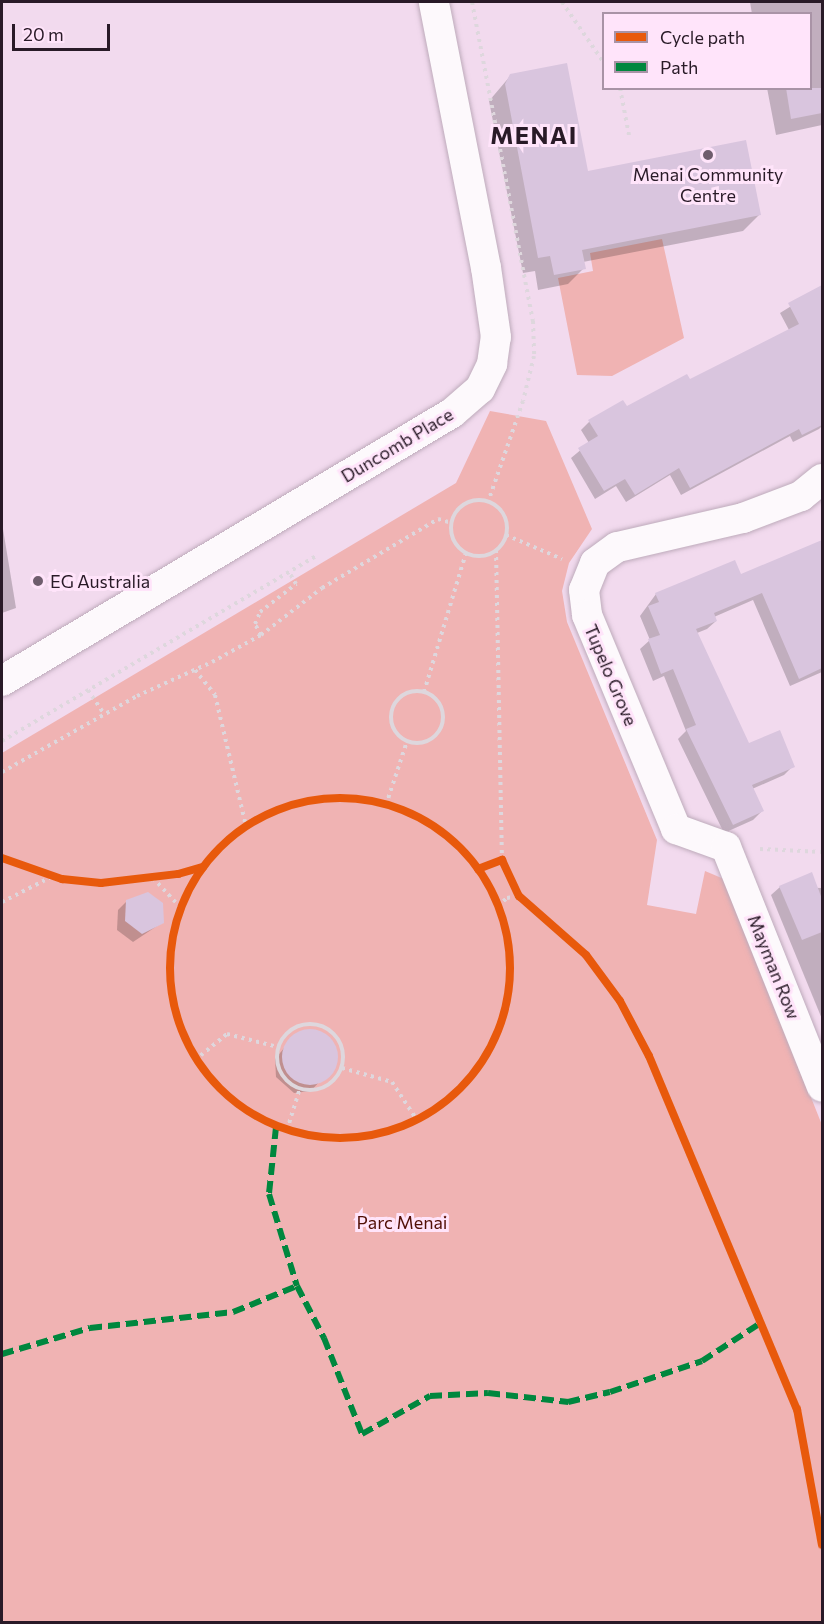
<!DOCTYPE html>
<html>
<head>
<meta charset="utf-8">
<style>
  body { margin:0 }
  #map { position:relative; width:824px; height:1624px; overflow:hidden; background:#f2daee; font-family:Commissioner,sans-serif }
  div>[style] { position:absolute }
  .green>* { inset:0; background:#f0b3b3 }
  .shadow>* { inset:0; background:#0003 }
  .building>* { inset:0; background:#d9c5de }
  .round { border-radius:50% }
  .path>* { height:4px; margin-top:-2px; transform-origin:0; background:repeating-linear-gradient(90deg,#ded7dd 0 3px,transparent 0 7.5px) }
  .path>.ring { margin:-2px; padding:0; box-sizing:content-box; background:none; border:4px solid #ded7dd; border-radius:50% }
  .roads { filter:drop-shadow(0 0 2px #beabbb) drop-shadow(0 0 2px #beabbb) }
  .street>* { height:30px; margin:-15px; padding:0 15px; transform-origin:15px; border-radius:15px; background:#fdf9fc }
  .quiet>* { height:6px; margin-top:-3px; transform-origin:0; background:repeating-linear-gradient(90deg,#00873e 0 12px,transparent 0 18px) }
  .cycleway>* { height:8px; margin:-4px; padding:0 4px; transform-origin:4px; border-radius:4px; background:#e8590c }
  .cycleway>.ring { margin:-4px; padding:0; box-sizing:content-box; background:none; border:8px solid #e8590c; border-radius:50% }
  .dots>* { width:16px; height:16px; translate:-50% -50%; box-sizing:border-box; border:3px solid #ffe4fa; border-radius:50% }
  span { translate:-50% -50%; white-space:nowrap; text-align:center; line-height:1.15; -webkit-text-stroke:6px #ffe4fa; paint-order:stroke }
  .poi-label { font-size:18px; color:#291a27 }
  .left { translate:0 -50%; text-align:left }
  .street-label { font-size:18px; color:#291a27 }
  .park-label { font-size:18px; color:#510f05 }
  .district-label { font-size:24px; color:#291a27; font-weight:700; letter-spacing:1.5px }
  .frame { position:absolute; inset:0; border:3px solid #291a27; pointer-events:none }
  .legend { position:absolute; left:602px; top:12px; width:210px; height:78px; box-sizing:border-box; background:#ffe4fa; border:2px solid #a993a6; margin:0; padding:8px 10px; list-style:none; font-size:18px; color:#291a27 }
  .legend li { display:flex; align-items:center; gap:12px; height:30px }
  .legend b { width:30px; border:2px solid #a993a6 }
  .scale { position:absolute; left:12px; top:24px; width:98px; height:27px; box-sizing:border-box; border:3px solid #291a27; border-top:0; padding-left:8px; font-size:18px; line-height:21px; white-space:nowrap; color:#291a27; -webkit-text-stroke:4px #ffe4fa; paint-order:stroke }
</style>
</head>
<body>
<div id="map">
  <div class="green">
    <div style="clip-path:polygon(662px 239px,684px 338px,612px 376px,577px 375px,558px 278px,593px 271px,590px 253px)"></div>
    <div style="clip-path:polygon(490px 411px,546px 421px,592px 529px,569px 563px,562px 591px,567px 622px,657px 840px,647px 905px,696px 914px,705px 871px,724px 879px,822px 1125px,822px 1622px,2px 1622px,2px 753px,456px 483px)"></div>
  </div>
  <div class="shadow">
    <div style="clip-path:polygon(750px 2px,822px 2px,822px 125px,776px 135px,767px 88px,810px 88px,810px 14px,752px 14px)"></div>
    <div style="clip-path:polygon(511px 75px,586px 173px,759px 215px,743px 231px,583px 262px,584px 268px,568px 284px,538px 290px,535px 271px,523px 273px,489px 101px)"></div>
    <div style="clip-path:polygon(822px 287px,822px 426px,819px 429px,793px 442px,790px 436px,681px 495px,670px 475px,626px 502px,616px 486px,595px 499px,571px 458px,589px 443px,581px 430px,589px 422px,690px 381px,789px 330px,780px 313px)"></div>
    <div style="clip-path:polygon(3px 529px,16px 608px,2px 613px,2px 529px)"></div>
    <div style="clip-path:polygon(799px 551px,822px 606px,822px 672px,790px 686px,753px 600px,714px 617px,716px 621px,707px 629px,697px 633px,748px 745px,793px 766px,784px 775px,752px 789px,762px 811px,753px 820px,724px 833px,678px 739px,686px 731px,664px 676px,653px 681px,640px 649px,650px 640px,640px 616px,656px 594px,740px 576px)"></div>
    <div style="clip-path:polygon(780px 887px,822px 888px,822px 1019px,771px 895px)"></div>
    <div style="clip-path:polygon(127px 901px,163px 922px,133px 942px,117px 930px,118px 910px)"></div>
    <div style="clip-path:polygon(313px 1031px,329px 1039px,336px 1063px,311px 1091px,294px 1093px,276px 1077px,275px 1059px,295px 1035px)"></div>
  </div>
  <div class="building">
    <div style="clip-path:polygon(567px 63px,588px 171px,746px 140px,761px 215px,582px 250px,586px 269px,554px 275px,550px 256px,538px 258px,505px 84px,510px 74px)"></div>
    <div style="clip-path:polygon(786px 88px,822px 88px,822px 113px,791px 119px)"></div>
    <div style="clip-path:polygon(822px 285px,822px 425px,802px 435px,799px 429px,690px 488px,679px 468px,635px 495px,625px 479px,604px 491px,578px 448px,598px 436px,588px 420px,623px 400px,627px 406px,687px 374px,690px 379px,799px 324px,788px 303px)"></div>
    <div style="clip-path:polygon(822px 540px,822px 668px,799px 679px,762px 593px,714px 613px,717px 621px,696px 629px,749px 743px,780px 730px,795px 767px,752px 785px,764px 811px,733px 825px,686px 729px,696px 725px,673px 669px,661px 674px,648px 639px,660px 635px,648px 606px,659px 602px,655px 593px,735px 560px,741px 574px)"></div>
    <div style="clip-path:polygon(812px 872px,822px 899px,822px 932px,802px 940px,779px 886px)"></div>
    <div style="clip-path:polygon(148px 892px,163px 903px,164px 923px,142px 934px,125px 921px,126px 900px)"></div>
    <div class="round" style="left:282px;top:1029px;width:56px;height:56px"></div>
  </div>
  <div class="path">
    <div style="left:472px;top:2px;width:325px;rotate:79.2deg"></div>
    <div style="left:533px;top:321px;width:35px;rotate:88deg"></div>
    <div style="left:534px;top:356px;width:46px;rotate:103.7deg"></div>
    <div style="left:523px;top:401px;width:107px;rotate:109.1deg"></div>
    <div style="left:562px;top:2px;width:74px;rotate:55.5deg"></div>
    <div style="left:620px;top:88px;width:48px;rotate:79.2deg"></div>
    <div class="ring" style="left:451px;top:500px;width:52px;height:52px"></div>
    <div style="left:506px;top:535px;width:61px;rotate:23.2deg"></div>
    <div style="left:496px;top:550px;width:310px;rotate:88.9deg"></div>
    <div style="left:261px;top:635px;width:13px;rotate:-119deg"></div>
    <div style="left:255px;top:624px;width:13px;rotate:-67deg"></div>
    <div style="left:260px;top:612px;width:46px;rotate:-37.9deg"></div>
    <div style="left:296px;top:584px;width:14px;rotate:-120deg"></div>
    <div style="left:195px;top:670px;width:32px;rotate:51deg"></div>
    <div style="left:215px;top:695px;width:135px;rotate:76.7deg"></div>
    <div style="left:88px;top:690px;width:29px;rotate:56deg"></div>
    <div class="ring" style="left:391px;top:691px;width:48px;height:48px"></div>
    <div style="left:424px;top:692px;width:145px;rotate:-73.2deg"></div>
    <div style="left:2px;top:741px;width:367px;rotate:-30.5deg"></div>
    <div style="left:2px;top:772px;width:155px;rotate:-29.4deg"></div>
    <div style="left:137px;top:696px;width:82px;rotate:-24.4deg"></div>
    <div style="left:212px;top:662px;width:56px;rotate:-28.9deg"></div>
    <div style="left:261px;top:635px;width:77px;rotate:-37.6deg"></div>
    <div style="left:322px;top:588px;width:135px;rotate:-30.7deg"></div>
    <div style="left:438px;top:519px;width:15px;rotate:16deg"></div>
    <div style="left:386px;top:805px;width:67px;rotate:-71.8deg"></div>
    <div style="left:760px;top:849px;width:62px;rotate:2.8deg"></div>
    <div style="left:153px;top:878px;width:40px;rotate:47deg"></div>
    <div style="left:2px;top:902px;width:57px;rotate:-27deg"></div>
    <div style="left:498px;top:906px;width:12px;rotate:-42deg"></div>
    <div style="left:507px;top:898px;width:12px;rotate:-9deg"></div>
    <div class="ring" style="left:277px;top:1024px;width:62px;height:62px"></div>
    <div style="left:195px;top:1060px;width:41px;rotate:-39.1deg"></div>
    <div style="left:227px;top:1034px;width:53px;rotate:14.3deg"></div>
    <div style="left:342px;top:1068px;width:52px;rotate:15.6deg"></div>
    <div style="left:392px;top:1082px;width:45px;rotate:56.7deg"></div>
    <div style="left:287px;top:1130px;width:44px;rotate:-72.8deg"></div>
  </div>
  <div class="roads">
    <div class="street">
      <div style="left:822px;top:479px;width:27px;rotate:141deg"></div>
      <div style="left:801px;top:496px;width:62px;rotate:159.2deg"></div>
      <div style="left:743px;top:518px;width:129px;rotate:167deg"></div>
      <div style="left:617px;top:547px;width:27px;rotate:144deg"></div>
      <div style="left:595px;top:563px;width:29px;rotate:112deg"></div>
      <div style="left:584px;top:590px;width:25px;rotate:83deg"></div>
      <div style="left:587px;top:615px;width:232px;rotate:67.4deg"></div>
      <div style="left:676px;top:829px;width:53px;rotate:19.8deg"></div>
      <div style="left:726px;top:847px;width:258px;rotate:68.2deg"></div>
      <div style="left:2px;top:681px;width:524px;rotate:-30.78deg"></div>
      <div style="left:452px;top:413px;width:37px;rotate:-41deg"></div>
      <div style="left:480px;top:389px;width:28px;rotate:-64deg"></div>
      <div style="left:492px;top:364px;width:27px;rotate:-82deg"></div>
      <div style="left:496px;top:337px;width:70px;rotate:-98.2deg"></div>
      <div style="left:486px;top:268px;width:271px;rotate:-101.1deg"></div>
    </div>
  </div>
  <div class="quiet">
    <div style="left:280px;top:1128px;width:4px;rotate:-166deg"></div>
    <div style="left:276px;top:1127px;width:67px;rotate:96deg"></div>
    <div style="left:269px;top:1194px;width:96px;rotate:73.1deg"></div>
    <div style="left:297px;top:1286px;width:59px;rotate:62.6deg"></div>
    <div style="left:324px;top:1338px;width:103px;rotate:68.4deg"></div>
    <div style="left:362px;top:1434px;width:78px;rotate:-29.2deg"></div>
    <div style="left:430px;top:1396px;width:58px;rotate:-3deg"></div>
    <div style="left:488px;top:1393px;width:81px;rotate:6.4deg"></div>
    <div style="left:568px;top:1402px;width:43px;rotate:-13.4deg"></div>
    <div style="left:610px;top:1392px;width:97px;rotate:-18.6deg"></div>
    <div style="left:702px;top:1361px;width:68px;rotate:-33deg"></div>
    <div style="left:2px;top:1354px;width:92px;rotate:-16.5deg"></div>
    <div style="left:90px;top:1328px;width:144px;rotate:-6.4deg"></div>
    <div style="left:233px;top:1312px;width:69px;rotate:-22.1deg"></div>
  </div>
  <div class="cycleway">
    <div class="ring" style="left:170px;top:798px;width:332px;height:332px"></div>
    <div style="left:2px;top:858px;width:64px;rotate:19.3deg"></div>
    <div style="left:62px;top:879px;width:39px;rotate:6deg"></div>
    <div style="left:101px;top:883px;width:78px;rotate:-6.7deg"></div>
    <div style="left:178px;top:874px;width:26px;rotate:-16deg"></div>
    <div style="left:478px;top:869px;width:26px;rotate:-21deg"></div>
    <div style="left:502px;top:860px;width:40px;rotate:65deg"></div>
    <div style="left:519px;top:896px;width:89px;rotate:41.4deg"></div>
    <div style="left:586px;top:955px;width:57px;rotate:53.5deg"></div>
    <div style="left:620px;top:1001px;width:62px;rotate:62.2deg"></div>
    <div style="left:649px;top:1056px;width:383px;rotate:67.3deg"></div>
    <div style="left:797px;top:1409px;width:138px;rotate:79.6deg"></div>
  </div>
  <div class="dots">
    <div style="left:708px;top:155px;background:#6f5d6d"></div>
    <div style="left:38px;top:581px;background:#6f5d6d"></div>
  </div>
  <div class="poi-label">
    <span style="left:708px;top:185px">Menai Community<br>Centre</span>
    <span class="left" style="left:50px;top:581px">EG Australia</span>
  </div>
  <div class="street-label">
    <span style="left:397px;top:445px;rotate:-31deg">Duncomb Place</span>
    <span style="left:611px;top:675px;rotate:67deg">Tupelo Grove</span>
    <span style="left:774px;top:967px;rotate:68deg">Mayman Row</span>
  </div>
  <div class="park-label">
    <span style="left:402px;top:1222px">Parc Menai</span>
  </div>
  <div class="district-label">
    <span style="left:534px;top:135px">MENAI</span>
  </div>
  <div class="frame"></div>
  <ul class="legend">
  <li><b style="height:8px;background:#e8590c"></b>Cycle path</li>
  <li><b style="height:8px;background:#00873e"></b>Path</li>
  </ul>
  <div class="scale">20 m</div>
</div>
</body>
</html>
